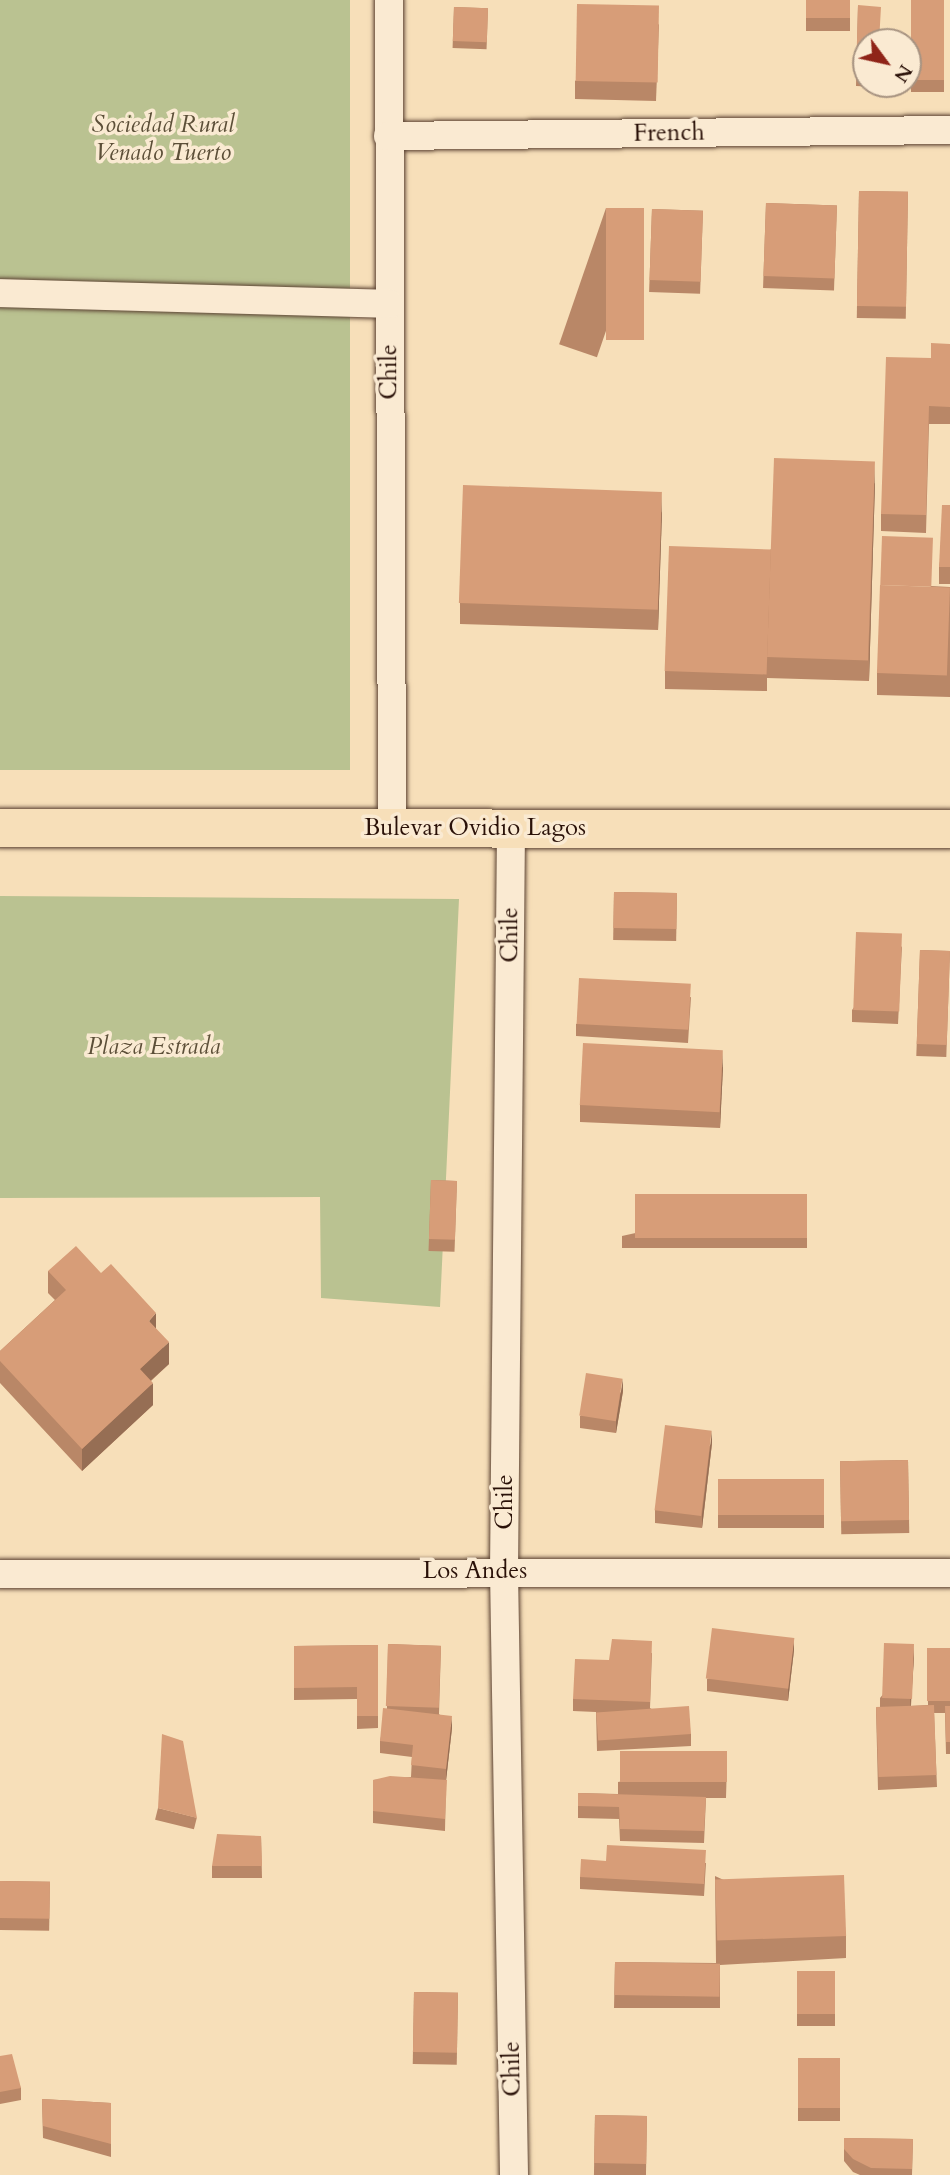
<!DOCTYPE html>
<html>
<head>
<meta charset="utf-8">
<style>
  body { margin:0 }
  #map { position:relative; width:950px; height:2175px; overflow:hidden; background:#f7dfb9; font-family:Cardo,serif }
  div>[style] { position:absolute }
  .green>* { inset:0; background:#bac291; transform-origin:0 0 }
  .roads { filter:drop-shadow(0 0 2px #5d4434) drop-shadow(0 0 2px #5d4434) }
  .street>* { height:28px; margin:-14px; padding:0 14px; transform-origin:14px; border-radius:14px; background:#faead2 }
  .highway>* { height:38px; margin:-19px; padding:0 19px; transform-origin:19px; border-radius:19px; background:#f7dfb9 }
  .wall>* { inset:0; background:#b98767; transform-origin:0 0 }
  .shaded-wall>* { inset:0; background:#966e54 }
  .building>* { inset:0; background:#d79d78; transform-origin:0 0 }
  span { translate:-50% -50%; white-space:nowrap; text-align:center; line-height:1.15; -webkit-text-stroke:7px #faead2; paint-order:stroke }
  .park-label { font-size:24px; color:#5c4f38; font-style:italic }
  .street-label { font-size:24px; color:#2a1108 }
  .north { position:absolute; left:852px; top:28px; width:70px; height:70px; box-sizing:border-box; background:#faead2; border:2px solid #a79381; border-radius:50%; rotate:123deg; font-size:19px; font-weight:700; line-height:28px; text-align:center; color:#2a1108 }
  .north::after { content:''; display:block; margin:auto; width:24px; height:32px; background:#8f2418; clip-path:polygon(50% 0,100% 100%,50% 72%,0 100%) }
</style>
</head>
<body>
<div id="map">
  <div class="green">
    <div style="left:0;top:0;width:350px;height:770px"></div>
    <div style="clip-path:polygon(0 896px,459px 899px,440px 1307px,321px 1298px,320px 1197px,0 1198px)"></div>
  </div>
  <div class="roads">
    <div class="street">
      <div style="left:389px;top:0;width:827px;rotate:89.79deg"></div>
      <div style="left:388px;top:136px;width:562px;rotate:-0.61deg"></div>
      <div style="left:0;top:293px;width:389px;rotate:1.6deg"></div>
      <div style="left:511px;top:829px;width:742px;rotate:90.54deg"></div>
      <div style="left:504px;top:1571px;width:604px;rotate:89.05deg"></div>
      <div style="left:0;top:1574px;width:950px;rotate:-0.06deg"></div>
    </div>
    <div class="highway">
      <div style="left:0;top:828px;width:950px;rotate:0.06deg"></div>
    </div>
  </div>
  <div class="wall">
    <div style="left:806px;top:0;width:44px;height:31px"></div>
    <div style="left:911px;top:0;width:33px;height:92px"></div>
    <div style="clip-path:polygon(858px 5px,866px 42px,866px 84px,878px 84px,878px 87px,856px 86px)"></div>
    <div style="left:454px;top:7px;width:34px;height:41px;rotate:2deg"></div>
    <div style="clip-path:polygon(659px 24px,656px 101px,575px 99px,575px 81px)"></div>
    <div style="left:859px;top:191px;width:49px;height:127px;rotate:1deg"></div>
    <div style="left:766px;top:203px;width:71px;height:85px;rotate:2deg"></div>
    <div style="left:606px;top:208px;width:40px;height:144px;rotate:19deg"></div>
    <div style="left:652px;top:209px;width:51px;height:83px;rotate:2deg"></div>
    <div style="clip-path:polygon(950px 344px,950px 424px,929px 424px,926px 533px,881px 531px,881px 514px,931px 358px)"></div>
    <div style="clip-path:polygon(875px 483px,869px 681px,767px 678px,767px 691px,665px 689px,665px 671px,771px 549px)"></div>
    <div style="clip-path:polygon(950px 505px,950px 584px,939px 584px,939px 567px)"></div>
    <div style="clip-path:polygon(662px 512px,658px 630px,460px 624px,460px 603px)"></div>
    <div style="clip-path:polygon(931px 586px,950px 587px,950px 697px,877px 695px,877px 673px)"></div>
    <div style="left:614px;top:892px;width:63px;height:48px;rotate:1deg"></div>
    <div style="clip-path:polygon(902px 946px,898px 1024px,852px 1022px,852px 1010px)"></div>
    <div style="left:920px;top:950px;width:30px;height:106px;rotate:2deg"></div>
    <div style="clip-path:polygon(691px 997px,688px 1043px,576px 1036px,576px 1024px)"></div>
    <div style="clip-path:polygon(723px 1067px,720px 1128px,580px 1122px,580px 1105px)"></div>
    <div style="left:431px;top:1180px;width:26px;height:71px;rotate:2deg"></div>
    <div style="clip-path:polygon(807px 1195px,807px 1248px,622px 1248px,622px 1236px)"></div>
    <div style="clip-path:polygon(48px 1271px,101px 1273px,156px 1329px,169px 1364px,151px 1381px,153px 1405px,82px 1471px,0 1383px,0 1351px,55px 1300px,48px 1293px)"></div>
    <div style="clip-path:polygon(623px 1391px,616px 1433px,580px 1428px,580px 1416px)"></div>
    <div style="clip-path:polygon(712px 1443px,702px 1528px,655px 1523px,655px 1510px)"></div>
    <div style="left:908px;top:1460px;width:73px;height:68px;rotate:89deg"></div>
    <div style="left:824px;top:1479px;width:49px;height:106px;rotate:90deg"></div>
    <div style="clip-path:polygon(388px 1644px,441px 1646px,439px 1714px,452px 1728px,446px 1780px,445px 1831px,373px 1823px,373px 1780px,411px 1777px,412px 1757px,380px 1753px,380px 1741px,387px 1708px)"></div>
    <div style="clip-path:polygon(378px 1645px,378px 1728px,357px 1729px,357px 1699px,294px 1700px,294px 1646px)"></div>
    <div style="clip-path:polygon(927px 1648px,950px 1648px,950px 1754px,946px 1754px,945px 1713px,934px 1713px,937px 1787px,878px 1790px,876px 1708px,880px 1708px,880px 1698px,914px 1657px,911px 1706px,928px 1705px)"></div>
    <div style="clip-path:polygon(794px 1650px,788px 1701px,707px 1691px,707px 1679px)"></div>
    <div style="clip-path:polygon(652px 1653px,650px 1708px,691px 1734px,691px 1746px,597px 1751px,596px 1712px,573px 1711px,573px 1699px,609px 1660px)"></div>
    <div style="clip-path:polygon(727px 1763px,726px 1798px,706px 1798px,704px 1843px,620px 1841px,619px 1819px,578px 1818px,578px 1793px,618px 1794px,618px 1782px)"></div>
    <div style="left:158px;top:1808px;width:40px;height:12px;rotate:14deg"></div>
    <div style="clip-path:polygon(261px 1836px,262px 1878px,212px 1878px,212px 1866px)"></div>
    <div style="clip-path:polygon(606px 1861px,706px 1863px,704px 1896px,580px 1889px,580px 1877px)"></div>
    <div style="clip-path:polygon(715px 1876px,846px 1936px,846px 1958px,720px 1965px,720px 2008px,614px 2008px,615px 1962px,716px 1963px)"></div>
    <div style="left:0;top:1881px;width:50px;height:49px;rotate:1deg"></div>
    <div style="left:797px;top:1971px;width:38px;height:55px"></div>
    <div style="left:414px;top:1992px;width:44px;height:72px;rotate:1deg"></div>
    <div style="clip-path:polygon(0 2056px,21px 2088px,21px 2100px,0 2104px)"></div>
    <div style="left:798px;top:2058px;width:42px;height:63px"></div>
    <div style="clip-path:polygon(42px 2099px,111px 2103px,111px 2157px,43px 2138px)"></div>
    <div style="left:595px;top:2115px;width:52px;height:60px;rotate:1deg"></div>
    <div style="clip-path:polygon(844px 2138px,913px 2139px,912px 2175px,860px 2175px,853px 2172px,844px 2161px)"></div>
  </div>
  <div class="shaded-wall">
    <div style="clip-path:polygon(875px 461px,875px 483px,869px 681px,869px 659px)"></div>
    <div style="clip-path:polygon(662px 491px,662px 512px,658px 630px,658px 608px)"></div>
    <div style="clip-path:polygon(723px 1050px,723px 1067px,720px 1128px,720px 1111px)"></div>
    <div style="clip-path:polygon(156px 1313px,156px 1335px,149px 1321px)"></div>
    <div style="clip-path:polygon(169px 1342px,169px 1364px,140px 1390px,140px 1369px)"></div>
    <div style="clip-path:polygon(623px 1379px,623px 1391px,616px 1433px,616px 1421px)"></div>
    <div style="clip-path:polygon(153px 1383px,153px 1405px,82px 1471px,82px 1449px)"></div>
    <div style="clip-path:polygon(712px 1431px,712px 1443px,702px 1528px,702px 1515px)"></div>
    <div style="clip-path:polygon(794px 1638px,794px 1650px,788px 1701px,788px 1689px)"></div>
    <div style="clip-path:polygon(914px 1644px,914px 1657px,910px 1712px,910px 1699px)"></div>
    <div style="clip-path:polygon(452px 1716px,452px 1728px,446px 1781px,446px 1769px)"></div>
  </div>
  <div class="building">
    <div style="left:806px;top:0;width:44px;height:18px"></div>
    <div style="left:911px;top:0;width:33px;height:80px"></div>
    <div style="left:577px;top:4px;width:82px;height:77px;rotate:1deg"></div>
    <div style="clip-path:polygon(858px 5px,881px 7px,879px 42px,866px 42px,866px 74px,856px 74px)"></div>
    <div style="left:454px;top:7px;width:34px;height:34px;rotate:2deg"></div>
    <div style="left:859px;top:191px;width:49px;height:115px;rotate:1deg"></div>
    <div style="left:766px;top:203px;width:71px;height:73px;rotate:2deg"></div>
    <div style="left:606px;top:208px;width:38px;height:132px"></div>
    <div style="left:652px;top:209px;width:51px;height:71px;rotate:2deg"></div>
    <div style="clip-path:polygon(931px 343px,950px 344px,950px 407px,929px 406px,926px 515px,881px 514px,886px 357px,931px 358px)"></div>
    <div style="left:774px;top:458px;width:101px;height:199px;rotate:2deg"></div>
    <div style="left:463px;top:485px;width:199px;height:118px;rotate:2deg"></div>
    <div style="clip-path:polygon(942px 505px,950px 505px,950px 567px,939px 567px)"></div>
    <div style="left:882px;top:536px;width:51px;height:49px;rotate:2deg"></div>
    <div style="left:669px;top:546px;width:102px;height:125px;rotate:2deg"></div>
    <div style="left:880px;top:585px;width:70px;height:88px;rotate:2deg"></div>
    <div style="left:614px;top:892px;width:63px;height:36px;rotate:1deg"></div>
    <div style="left:856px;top:932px;width:46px;height:78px;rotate:2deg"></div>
    <div style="left:920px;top:950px;width:30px;height:94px;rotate:2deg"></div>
    <div style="left:579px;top:978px;width:112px;height:46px;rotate:3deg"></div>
    <div style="left:583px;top:1043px;width:140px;height:62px;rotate:3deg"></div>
    <div style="left:431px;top:1180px;width:26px;height:59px;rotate:2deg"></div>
    <div style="left:635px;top:1194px;width:172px;height:44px"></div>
    <div style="clip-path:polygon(76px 1246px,101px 1273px,111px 1264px,156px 1313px,149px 1321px,169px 1342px,140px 1369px,153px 1383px,82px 1449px,0 1361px,0 1351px,66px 1290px,48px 1271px)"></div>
    <div style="left:586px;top:1373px;width:37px;height:43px;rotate:9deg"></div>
    <div style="left:665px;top:1425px;width:47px;height:86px;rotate:7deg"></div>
    <div style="left:908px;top:1460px;width:60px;height:68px;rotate:89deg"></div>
    <div style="left:824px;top:1479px;width:36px;height:106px;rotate:90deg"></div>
    <div style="left:712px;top:1628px;width:83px;height:51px;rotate:7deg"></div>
    <div style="clip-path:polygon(612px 1639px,652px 1641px,650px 1702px,573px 1699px,575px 1659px,609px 1660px)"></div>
    <div style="left:884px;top:1643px;width:30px;height:55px;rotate:2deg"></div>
    <div style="left:388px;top:1644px;width:53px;height:62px;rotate:2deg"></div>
    <div style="clip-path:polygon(378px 1645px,378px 1716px,357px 1716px,357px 1687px,294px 1688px,294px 1646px)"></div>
    <div style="left:927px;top:1648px;width:23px;height:53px"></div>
    <div style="left:934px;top:1705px;width:70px;height:58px;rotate:88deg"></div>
    <div style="left:689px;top:1706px;width:28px;height:93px;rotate:86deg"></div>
    <div style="clip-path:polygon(945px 1706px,950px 1706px,950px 1742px,946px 1742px)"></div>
    <div style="clip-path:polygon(383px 1708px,452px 1716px,446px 1769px,411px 1765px,413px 1745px,380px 1741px)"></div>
    <div style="clip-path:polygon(162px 1734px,183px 1741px,197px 1818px,158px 1808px)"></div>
    <div style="left:620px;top:1751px;width:107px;height:31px"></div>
    <div style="clip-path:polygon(390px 1776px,447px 1780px,445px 1819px,373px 1811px,373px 1780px)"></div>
    <div style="clip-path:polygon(578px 1793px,706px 1797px,704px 1831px,620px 1829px,619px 1807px,578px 1806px)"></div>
    <div style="clip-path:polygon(217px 1834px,261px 1836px,262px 1866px,212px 1866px)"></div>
    <div style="clip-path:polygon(607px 1845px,706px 1850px,704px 1884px,580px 1877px,581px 1859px,606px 1861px)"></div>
    <div style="left:844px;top:1875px;width:61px;height:129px;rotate:88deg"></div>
    <div style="left:0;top:1881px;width:50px;height:37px;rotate:1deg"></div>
    <div style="left:615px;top:1962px;width:105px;height:33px;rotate:1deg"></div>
    <div style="left:797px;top:1971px;width:38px;height:43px"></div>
    <div style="left:414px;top:1992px;width:44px;height:60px;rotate:1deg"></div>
    <div style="clip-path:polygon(12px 2054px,21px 2088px,0 2092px,0 2056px)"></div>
    <div style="left:798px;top:2058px;width:42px;height:50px"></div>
    <div style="clip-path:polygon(42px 2099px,111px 2103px,111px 2144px,43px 2126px)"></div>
    <div style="left:595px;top:2115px;width:52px;height:48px;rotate:1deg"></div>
    <div style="clip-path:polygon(844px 2138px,913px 2139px,912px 2169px,871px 2168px,853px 2159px,844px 2149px)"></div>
  </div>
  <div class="park-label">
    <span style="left:163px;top:139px">Sociedad Rural<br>Venado Tuerto</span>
    <span style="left:154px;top:1047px">Plaza Estrada</span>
  </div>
  <div class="street-label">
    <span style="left:669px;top:133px;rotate:-1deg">French</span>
    <span style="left:389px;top:372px;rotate:-90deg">Chile</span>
    <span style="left:475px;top:828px">Bulevar Ovidio Lagos</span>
    <span style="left:510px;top:935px;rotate:-90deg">Chile</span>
    <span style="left:505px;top:1502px;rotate:-90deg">Chile</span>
    <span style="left:475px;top:1571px">Los Andes</span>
    <span style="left:512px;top:2069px;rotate:-91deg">Chile</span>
  </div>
  <div class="north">N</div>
</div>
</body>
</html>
